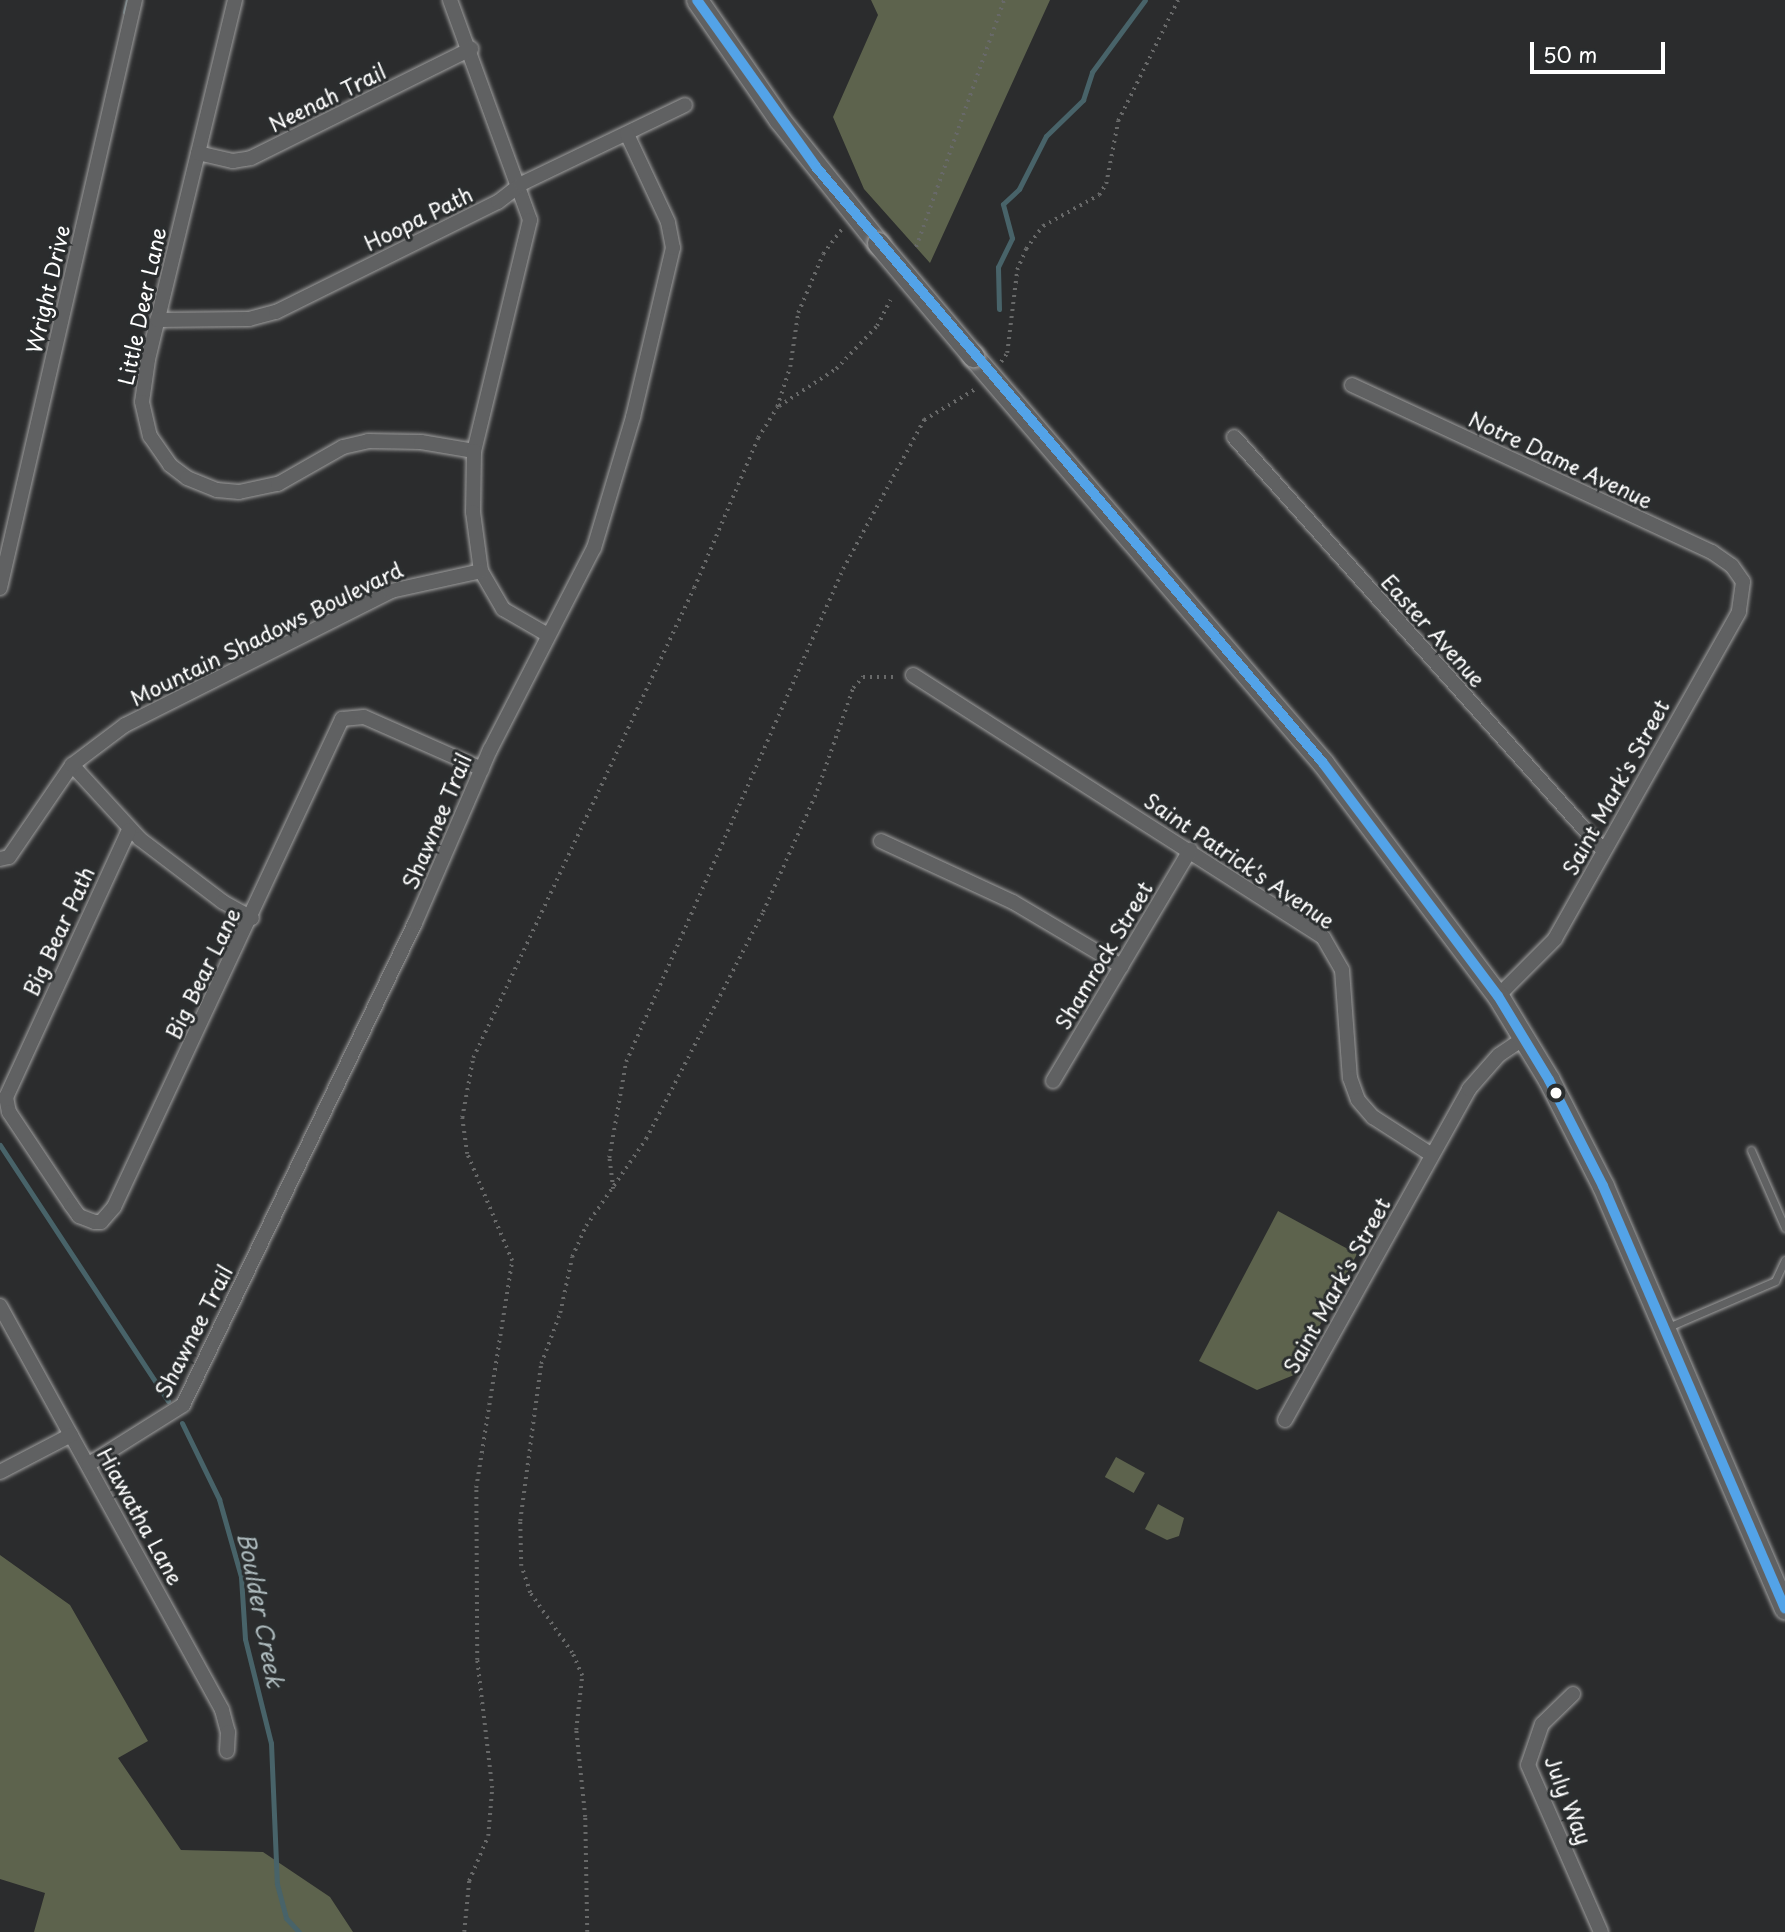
<!DOCTYPE html>
<html>
<head>
<meta charset="utf-8">
<style>
  body { margin:0 }
  #map { position:relative; width:1785px; height:1932px; overflow:hidden; background:#2b2c2d; font-family:"Playpen Sans",sans-serif }
  div>[style] { position:absolute }
  .green>* { inset:0; background:#5d634d; transform-origin:0 0 }
  .stream>* { height:5px; margin:-2.5px; padding:0 2.5px; transform-origin:2.5px; border-radius:2.5px; background:#486369 }
  .path>* { height:3.5px; margin-top:-1.75px; transform-origin:0; background:repeating-linear-gradient(90deg,#686969 0 2px,transparent 0 7px) }
  .roads { filter:drop-shadow(0 0 2px #a0a0a0) drop-shadow(0 0 2px #a0a0a0) }
  .service>* { height:7px; margin:-3.5px; padding:0 3.5px; transform-origin:3.5px; border-radius:3.5px; background:#606162 }
  .minor>* { height:14px; margin:-7px; padding:0 7px; transform-origin:7px; border-radius:7px; background:#606162 }
  .secondary>* { height:21px; margin:-10.5px; padding:0 10.5px; transform-origin:10.5px; border-radius:10.5px; background:#606162 }
  .bridges { filter:drop-shadow(0 0 2px #a0a0a0) drop-shadow(0 0 2px #a0a0a0) }
  .secondary-bridge>* { height:21px; margin:-10.5px; padding:0 10.5px; transform-origin:10.5px; border-radius:10.5px; background:#606162 }
  .bus-1>* { height:10px; margin:-5px; padding:0 5px; transform-origin:5px; border-radius:5px; background:#53a3e8 }
  .dots>* { width:19px; height:19px; translate:-50% -50%; box-sizing:border-box; border:4px solid #2a2d2e; border-radius:50% }
  span { translate:-50% -50%; white-space:nowrap; text-align:center; line-height:1.15; -webkit-text-stroke:6px #2a2d2e; paint-order:stroke }
  .street-label { font-size:21px; color:#fff }
  .water-label { font-size:23px; color:#aebbbe; font-style:italic }
  .scale { position:absolute; left:1530px; top:42px; width:135px; height:32px; box-sizing:border-box; border:4px solid #fff; border-top:0; padding-left:9px; font-size:21px; line-height:24px; white-space:nowrap; color:#fff; -webkit-text-stroke:5px #2a2d2e; paint-order:stroke }
</style>
</head>
<body>
<div id="map">
  <div class="green">
    <div style="clip-path:polygon(871px 0,1050px 0,930px 263px,864px 189px,833px 117px,878px 15px)"></div>
    <div style="clip-path:polygon(1278px 1211px,1357px 1254px,1294px 1375px,1257px 1390px,1199px 1361px)"></div>
    <div style="left:1116px;top:1457px;width:33px;height:23px;rotate:29deg"></div>
    <div style="clip-path:polygon(1158px 1504px,1184px 1518px,1179px 1536px,1167px 1540px,1145px 1529px)"></div>
    <div style="clip-path:polygon(0 1555px,70px 1605px,148px 1741px,118px 1758px,181px 1850px,263px 1852px,330px 1897px,353px 1932px,34px 1932px,45px 1893px,0 1879px)"></div>
  </div>
  <div class="stream">
    <div style="left:125px;top:12px;width:12px;rotate:-76deg"></div>
    <div style="left:999px;top:309px;width:42px;rotate:-91.4deg"></div>
    <div style="left:998px;top:267px;width:32px;rotate:-64deg"></div>
    <div style="left:1012px;top:238px;width:35px;rotate:-105deg"></div>
    <div style="left:1003px;top:204px;width:22px;rotate:-43deg"></div>
    <div style="left:1019px;top:189px;width:59px;rotate:-63deg"></div>
    <div style="left:1046px;top:136px;width:52px;rotate:-44.2deg"></div>
    <div style="left:1083px;top:100px;width:29px;rotate:-72deg"></div>
    <div style="left:1092px;top:72px;width:89px;rotate:-53.6deg"></div>
    <div style="left:0;top:1145px;width:306px;rotate:56.7deg"></div>
    <div style="left:182px;top:1423px;width:85px;rotate:64deg"></div>
    <div style="left:219px;top:1499px;width:81px;rotate:74.2deg"></div>
    <div style="left:241px;top:1577px;width:62px;rotate:86.3deg"></div>
    <div style="left:245px;top:1639px;width:107px;rotate:76deg"></div>
    <div style="left:271px;top:1743px;width:141px;rotate:87.6deg"></div>
    <div style="left:277px;top:1884px;width:35px;rotate:75deg"></div>
    <div style="left:286px;top:1918px;width:19px;rotate:47deg"></div>
  </div>
  <div class="path">
    <div style="left:916px;top:247px;width:262px;rotate:-70.4deg"></div>
    <div style="left:1001px;top:362px;width:11px;rotate:-56deg"></div>
    <div style="left:1007px;top:353px;width:84px;rotate:-83.1deg"></div>
    <div style="left:1017px;top:270px;width:23px;rotate:-67deg"></div>
    <div style="left:1026px;top:249px;width:29px;rotate:-54deg"></div>
    <div style="left:1043px;top:226px;width:64px;rotate:-29deg"></div>
    <div style="left:1099px;top:195px;width:13px;rotate:-58deg"></div>
    <div style="left:1106px;top:184px;width:64px;rotate:-79.2deg"></div>
    <div style="left:1118px;top:121px;width:135px;rotate:-63.6deg"></div>
    <div style="left:779px;top:406px;width:68px;rotate:-33deg"></div>
    <div style="left:836px;top:369px;width:59px;rotate:-46.4deg"></div>
    <div style="left:877px;top:326px;width:29px;rotate:-63deg"></div>
    <div style="left:613px;top:1189px;width:31px;rotate:-97deg"></div>
    <div style="left:609px;top:1158px;width:97px;rotate:-80deg"></div>
    <div style="left:626px;top:1062px;width:539px;rotate:-66.24deg"></div>
    <div style="left:843px;top:569px;width:170px;rotate:-61.5deg"></div>
    <div style="left:924px;top:420px;width:62px;rotate:-31.1deg"></div>
    <div style="left:464px;top:1932px;width:51px;rotate:-84.4deg"></div>
    <div style="left:469px;top:1881px;width:49px;rotate:-67.1deg"></div>
    <div style="left:488px;top:1836px;width:48px;rotate:-85.2deg"></div>
    <div style="left:492px;top:1788px;width:129px;rotate:-96.7deg"></div>
    <div style="left:477px;top:1660px;width:172px;rotate:-90.3deg"></div>
    <div style="left:476px;top:1488px;width:230px;rotate:-81deg"></div>
    <div style="left:512px;top:1261px;width:116px;rotate:-112.8deg"></div>
    <div style="left:467px;top:1154px;width:36px;rotate:-98deg"></div>
    <div style="left:462px;top:1118px;width:61px;rotate:-79.6deg"></div>
    <div style="left:473px;top:1058px;width:519px;rotate:-64.82deg"></div>
    <div style="left:694px;top:588px;width:163px;rotate:-66.9deg"></div>
    <div style="left:758px;top:438px;width:36px;rotate:-58deg"></div>
    <div style="left:777px;top:407px;width:42px;rotate:-72deg"></div>
    <div style="left:790px;top:367px;width:55px;rotate:-81.6deg"></div>
    <div style="left:798px;top:313px;width:64px;rotate:-67deg"></div>
    <div style="left:823px;top:254px;width:31px;rotate:-53deg"></div>
    <div style="left:587px;top:1932px;width:115px;rotate:-91deg"></div>
    <div style="left:585px;top:1817px;width:87px;rotate:-95.9deg"></div>
    <div style="left:576px;top:1730px;width:54px;rotate:-83.7deg"></div>
    <div style="left:582px;top:1676px;width:25px;rotate:-113deg"></div>
    <div style="left:572px;top:1653px;width:73px;rotate:-125deg"></div>
    <div style="left:530px;top:1593px;width:28px;rotate:-108deg"></div>
    <div style="left:521px;top:1566px;width:45px;rotate:-91.3deg"></div>
    <div style="left:520px;top:1521px;width:158px;rotate:-82.4deg"></div>
    <div style="left:541px;top:1364px;width:54px;rotate:-69.6deg"></div>
    <div style="left:560px;top:1313px;width:57px;rotate:-77.9deg"></div>
    <div style="left:572px;top:1257px;width:34px;rotate:-66deg"></div>
    <div style="left:586px;top:1226px;width:106px;rotate:-55.4deg"></div>
    <div style="left:646px;top:1139px;width:255px;rotate:-62.7deg"></div>
    <div style="left:763px;top:912px;width:133px;rotate:-65.9deg"></div>
    <div style="left:817px;top:791px;width:109px;rotate:-70.7deg"></div>
    <div style="left:853px;top:688px;width:15px;rotate:-48deg"></div>
    <div style="left:863px;top:677px;width:35px"></div>
  </div>
  <div class="roads">
    <div class="service">
      <div style="left:1751px;top:1150px;width:85px;rotate:66.4deg"></div>
      <div style="left:1666px;top:1328px;width:119px;rotate:-23.3deg"></div>
      <div style="left:1775px;top:1281px;width:23px;rotate:-65deg"></div>
    </div>
    <div class="minor">
      <div style="left:235px;top:0;width:370px;rotate:103.6deg"></div>
      <div style="left:148px;top:360px;width:42px;rotate:98.1deg"></div>
      <div style="left:142px;top:402px;width:35px;rotate:77deg"></div>
      <div style="left:150px;top:436px;width:35px;rotate:55deg"></div>
      <div style="left:170px;top:465px;width:21px;rotate:37deg"></div>
      <div style="left:187px;top:478px;width:32px;rotate:22deg"></div>
      <div style="left:217px;top:490px;width:22px;rotate:5deg"></div>
      <div style="left:239px;top:492px;width:40px;rotate:-12deg"></div>
      <div style="left:278px;top:484px;width:75px;rotate:-29.6deg"></div>
      <div style="left:343px;top:447px;width:26px;rotate:-13deg"></div>
      <div style="left:368px;top:441px;width:53px;rotate:1.1deg"></div>
      <div style="left:421px;top:442px;width:54px;rotate:9.6deg"></div>
      <div style="left:450px;top:0;width:234px;rotate:70deg"></div>
      <div style="left:530px;top:220px;width:238px;rotate:103.6deg"></div>
      <div style="left:474px;top:451px;width:61px;rotate:90.9deg"></div>
      <div style="left:473px;top:512px;width:60px;rotate:82.3deg"></div>
      <div style="left:481px;top:571px;width:44px;rotate:59.9deg"></div>
      <div style="left:503px;top:609px;width:52px;rotate:30deg"></div>
      <div style="left:198px;top:153px;width:36px;rotate:13deg"></div>
      <div style="left:233px;top:161px;width:18px;rotate:-9deg"></div>
      <div style="left:251px;top:158px;width:246px;rotate:-26.4deg"></div>
      <div style="left:157px;top:320px;width:92px;rotate:-0.6deg"></div>
      <div style="left:249px;top:319px;width:28px;rotate:-15deg"></div>
      <div style="left:276px;top:312px;width:248px;rotate:-26.4deg"></div>
      <div style="left:498px;top:202px;width:29px;rotate:-38deg"></div>
      <div style="left:521px;top:184px;width:182px;rotate:-25.7deg"></div>
      <div style="left:1352px;top:385px;width:397px;rotate:24.9deg"></div>
      <div style="left:1712px;top:552px;width:24px;rotate:35deg"></div>
      <div style="left:1732px;top:566px;width:19px;rotate:55deg"></div>
      <div style="left:1743px;top:582px;width:30px;rotate:98deg"></div>
      <div style="left:1739px;top:612px;width:375px;rotate:119.4deg"></div>
      <div style="left:1555px;top:939px;width:81px;rotate:135deg"></div>
      <div style="left:1234px;top:437px;width:554px;rotate:48.22deg"></div>
      <div style="left:0;top:588px;width:603px;rotate:-77.07deg"></div>
      <div style="left:913px;top:675px;width:487px;rotate:32.6deg"></div>
      <div style="left:1323px;top:937px;width:38px;rotate:60deg"></div>
      <div style="left:1342px;top:970px;width:108px;rotate:85.8deg"></div>
      <div style="left:1350px;top:1078px;width:23px;rotate:70deg"></div>
      <div style="left:1358px;top:1100px;width:23px;rotate:49deg"></div>
      <div style="left:1373px;top:1117px;width:70px;rotate:32.8deg"></div>
      <div style="left:72px;top:765px;width:100px;rotate:47.4deg"></div>
      <div style="left:140px;top:839px;width:104px;rotate:37.2deg"></div>
      <div style="left:223px;top:902px;width:33px;rotate:29deg"></div>
      <div style="left:129px;top:830px;width:294px;rotate:114.7deg"></div>
      <div style="left:6px;top:1097px;width:15px;rotate:79deg"></div>
      <div style="left:9px;top:1112px;width:112px;rotate:56.3deg"></div>
      <div style="left:71px;top:1205px;width:14px;rotate:54deg"></div>
      <div style="left:79px;top:1216px;width:17px;rotate:21deg"></div>
      <div style="left:95px;top:1222px;width:6px"></div>
      <div style="left:101px;top:1222px;width:20px;rotate:-49deg"></div>
      <div style="left:114px;top:1207px;width:539px;rotate:-64.96deg"></div>
      <div style="left:342px;top:719px;width:22px;rotate:-5deg"></div>
      <div style="left:364px;top:717px;width:129px;rotate:23.8deg"></div>
      <div style="left:881px;top:841px;width:145px;rotate:24.8deg"></div>
      <div style="left:1013px;top:902px;width:126px;rotate:30.7deg"></div>
      <div style="left:0;top:859px;width:9px;rotate:-13deg"></div>
      <div style="left:9px;top:857px;width:112px;rotate:-55.6deg"></div>
      <div style="left:72px;top:765px;width:66px;rotate:-37deg"></div>
      <div style="left:125px;top:725px;width:298px;rotate:-26.7deg"></div>
      <div style="left:391px;top:591px;width:92px;rotate:-12.5deg"></div>
      <div style="left:1053px;top:1081px;width:269px;rotate:-59.3deg"></div>
      <div style="left:0;top:1306px;width:461px;rotate:61.2deg"></div>
      <div style="left:222px;top:1710px;width:23px;rotate:75deg"></div>
      <div style="left:228px;top:1732px;width:19px;rotate:93deg"></div>
      <div style="left:1285px;top:1420px;width:379px;rotate:-60.9deg"></div>
      <div style="left:1469px;top:1089px;width:45px;rotate:-48.6deg"></div>
      <div style="left:1499px;top:1055px;width:30px;rotate:-34deg"></div>
      <div style="left:89px;top:1464px;width:111px;rotate:-32.1deg"></div>
      <div style="left:183px;top:1405px;width:535px;rotate:-64.3deg"></div>
      <div style="left:415px;top:923px;width:189px;rotate:-66.6deg"></div>
      <div style="left:490px;top:750px;width:227px;rotate:-62.8deg"></div>
      <div style="left:594px;top:548px;width:137px;rotate:-73.4deg"></div>
      <div style="left:633px;top:417px;width:174px;rotate:-76.7deg"></div>
      <div style="left:673px;top:248px;width:26px;rotate:-101deg"></div>
      <div style="left:668px;top:222px;width:97px;rotate:-115deg"></div>
      <div style="left:0;top:1472px;width:80px;rotate:-27.5deg"></div>
      <div style="left:1573px;top:1694px;width:43px;rotate:135.9deg"></div>
      <div style="left:1542px;top:1724px;width:43px;rotate:108.9deg"></div>
      <div style="left:1528px;top:1765px;width:182px;rotate:66.4deg"></div>
    </div>
    <div class="secondary">
      <div style="left:697px;top:0;width:145px;rotate:55.4deg"></div>
      <div style="left:779px;top:119px;width:159px;rotate:51.4deg"></div>
      <div style="left:973px;top:356px;width:537px;rotate:49.31deg"></div>
      <div style="left:1323px;top:763px;width:291px;rotate:53.1deg"></div>
      <div style="left:1498px;top:996px;width:98px;rotate:58.7deg"></div>
      <div style="left:1549px;top:1080px;width:119px;rotate:63deg"></div>
      <div style="left:1603px;top:1186px;width:460px;rotate:66.7deg"></div>
    </div>
  </div>
  <div class="bridges">
    <div class="secondary-bridge">
      <div style="left:878px;top:243px;width:148px;rotate:49.9deg"></div>
    </div>
  </div>
  <div class="bus-1">
    <div style="left:697px;top:0;width:205px;rotate:54.5deg"></div>
    <div style="left:816px;top:167px;width:782px;rotate:49.61deg"></div>
    <div style="left:1323px;top:763px;width:291px;rotate:53.1deg"></div>
    <div style="left:1498px;top:996px;width:98px;rotate:58.7deg"></div>
    <div style="left:1549px;top:1080px;width:119px;rotate:63deg"></div>
    <div style="left:1603px;top:1186px;width:460px;rotate:66.7deg"></div>
  </div>
  <div class="dots">
    <div style="left:1556px;top:1093px;background:#fff"></div>
  </div>
  <div class="street-label">
    <span style="left:327px;top:97px;rotate:-26deg">Neenah Trail</span>
    <span style="left:418px;top:218px;rotate:-26deg">Hoopa Path</span>
    <span style="left:47px;top:289px;rotate:-77deg">Wright Drive</span>
    <span style="left:141px;top:306px;rotate:-78deg">Little Deer Lane</span>
    <span style="left:1561px;top:459px;rotate:25deg">Notre Dame Avenue</span>
    <span style="left:1434px;top:630px;rotate:48deg">Easter Avenue</span>
    <span style="left:266px;top:633px;rotate:-26deg">Mountain Shadows Boulevard</span>
    <span style="left:1615px;top:787px;rotate:-61deg">Saint Mark's Street</span>
    <span style="left:436px;top:821px;rotate:-67deg">Shawnee Trail</span>
    <span style="left:1240px;top:860px;rotate:34deg">Saint Patrick's Avenue</span>
    <span style="left:58px;top:931px;rotate:-65deg">Big Bear Path</span>
    <span style="left:1103px;top:955px;rotate:-59deg">Shamrock Street</span>
    <span style="left:202px;top:973px;rotate:-64deg">Big Bear Lane</span>
    <span style="left:1336px;top:1285px;rotate:-61deg">Saint Mark's Street</span>
    <span style="left:193px;top:1331px;rotate:-63deg">Shawnee Trail</span>
    <span style="left:141px;top:1516px;rotate:61deg">Hiawatha Lane</span>
    <span style="left:1569px;top:1800px;rotate:69deg">July Way</span>
  </div>
  <div class="water-label">
    <span style="left:261px;top:1610px;rotate:79deg">Boulder Creek</span>
  </div>
  <div class="scale">50 m</div>
</div>
</body>
</html>
